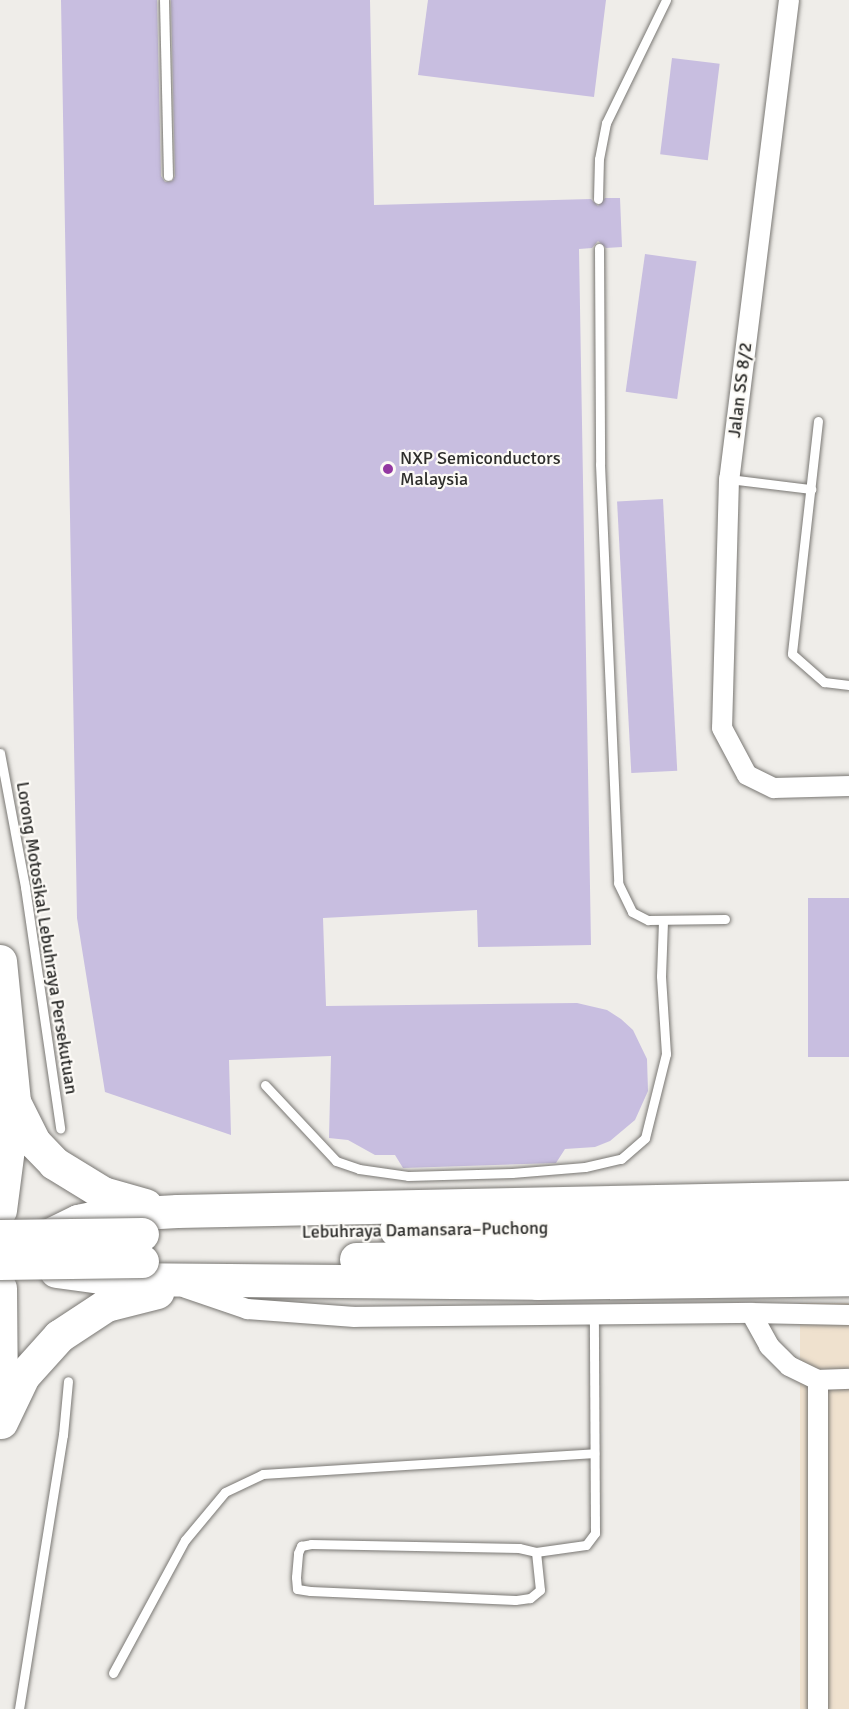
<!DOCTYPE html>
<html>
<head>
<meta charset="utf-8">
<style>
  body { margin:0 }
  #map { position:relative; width:849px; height:1709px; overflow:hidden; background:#efede9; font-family:Signika,sans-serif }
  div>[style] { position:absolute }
  .commercial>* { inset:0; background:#efe1ce; transform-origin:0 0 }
  .building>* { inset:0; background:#c8bee0; transform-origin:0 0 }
  .roads { filter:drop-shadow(0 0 2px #797773) drop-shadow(0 0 2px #797773) }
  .service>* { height:9px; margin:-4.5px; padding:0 4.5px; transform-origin:4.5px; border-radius:4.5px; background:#fff }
  .minor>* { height:20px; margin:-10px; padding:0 10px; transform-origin:10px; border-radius:10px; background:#fff }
  .motorway>* { height:33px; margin:-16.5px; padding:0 16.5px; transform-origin:16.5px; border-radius:16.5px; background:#fff }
  .bridges { filter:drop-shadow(0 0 2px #797773) drop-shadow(0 0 2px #797773) }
  .motorway-bridge>* { height:33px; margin:-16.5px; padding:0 16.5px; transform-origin:16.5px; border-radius:16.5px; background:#fff }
  .dots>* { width:16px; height:16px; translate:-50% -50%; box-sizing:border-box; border:3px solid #fcfaf6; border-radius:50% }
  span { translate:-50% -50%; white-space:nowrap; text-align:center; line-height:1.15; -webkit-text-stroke:4.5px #fcfaf6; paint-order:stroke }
  .street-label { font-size:18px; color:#2e2e2c }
  .poi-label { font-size:18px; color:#2e2e2c }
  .left { translate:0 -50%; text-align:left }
</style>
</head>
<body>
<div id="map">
  <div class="commercial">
    <div style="left:849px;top:1303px;width:406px;height:49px;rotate:90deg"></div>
  </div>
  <div class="building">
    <div style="clip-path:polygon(61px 0,157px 0,161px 176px,165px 182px,172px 181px,175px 176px,171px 0,370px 0,374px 205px,591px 199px,598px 206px,605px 198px,620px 198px,622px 247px,606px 248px,598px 241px,592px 248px,579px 249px,591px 945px,478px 947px,477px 910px,323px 918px,326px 1006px,577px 1003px,607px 1010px,621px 1019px,633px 1030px,647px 1059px,648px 1091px,635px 1120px,610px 1141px,595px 1147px,565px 1149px,556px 1163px,403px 1168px,395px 1155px,375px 1155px,348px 1140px,329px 1138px,331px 1056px,229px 1060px,231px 1135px,105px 1092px,77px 918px)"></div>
    <div style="clip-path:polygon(428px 0,606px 0,594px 97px,418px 75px)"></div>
    <div style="left:672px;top:58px;width:48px;height:97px;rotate:7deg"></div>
    <div style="left:645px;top:254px;width:52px;height:139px;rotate:8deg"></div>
    <div style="left:663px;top:499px;width:272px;height:46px;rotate:87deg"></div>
    <div style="left:808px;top:898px;width:41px;height:159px"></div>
  </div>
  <div class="roads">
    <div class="service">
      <div style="left:164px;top:0;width:176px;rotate:88.7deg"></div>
      <div style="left:598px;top:199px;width:40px;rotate:-88.6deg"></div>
      <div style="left:599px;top:159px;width:37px;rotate:-79deg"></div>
      <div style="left:606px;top:123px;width:137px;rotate:-64deg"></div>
      <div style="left:599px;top:248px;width:216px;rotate:89.7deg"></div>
      <div style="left:600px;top:464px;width:419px;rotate:87.5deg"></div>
      <div style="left:618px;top:883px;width:32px;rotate:64deg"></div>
      <div style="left:632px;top:912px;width:18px;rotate:27deg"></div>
      <div style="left:648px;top:920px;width:77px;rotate:-0.7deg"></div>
      <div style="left:818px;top:421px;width:234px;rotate:96.4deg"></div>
      <div style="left:792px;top:654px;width:43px;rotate:41.2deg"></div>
      <div style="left:824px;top:682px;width:25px;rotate:7deg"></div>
      <div style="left:729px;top:479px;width:83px;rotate:7deg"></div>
      <div style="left:0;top:753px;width:136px;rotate:79.4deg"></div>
      <div style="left:25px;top:887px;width:244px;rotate:81.7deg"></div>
      <div style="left:265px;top:1085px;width:104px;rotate:46.9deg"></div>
      <div style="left:336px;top:1161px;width:24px;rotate:19deg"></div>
      <div style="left:359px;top:1169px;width:49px;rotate:8.1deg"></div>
      <div style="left:408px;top:1176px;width:104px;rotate:-1.7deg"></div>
      <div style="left:512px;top:1173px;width:73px;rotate:-4.7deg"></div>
      <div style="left:585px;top:1167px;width:37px;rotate:-13deg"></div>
      <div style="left:621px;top:1159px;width:32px;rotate:-41deg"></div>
      <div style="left:645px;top:1138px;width:87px;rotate:-76deg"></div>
      <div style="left:666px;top:1054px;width:78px;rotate:-93.7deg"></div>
      <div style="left:661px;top:976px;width:55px;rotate:-87.9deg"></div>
      <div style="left:536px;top:1552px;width:38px;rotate:84deg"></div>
      <div style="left:540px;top:1590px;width:13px;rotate:141deg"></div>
      <div style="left:530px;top:1598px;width:15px;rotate:172deg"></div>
      <div style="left:515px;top:1600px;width:205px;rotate:-177.5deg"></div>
      <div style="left:310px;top:1591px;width:13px;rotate:-171deg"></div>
      <div style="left:297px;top:1589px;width:12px;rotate:-95deg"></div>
      <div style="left:296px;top:1577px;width:24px;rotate:-85deg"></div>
      <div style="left:298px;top:1553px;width:8px;rotate:-67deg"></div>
      <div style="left:301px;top:1546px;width:10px;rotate:-11deg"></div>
      <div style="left:311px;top:1544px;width:208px;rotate:1.1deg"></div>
      <div style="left:519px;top:1548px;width:17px;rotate:13deg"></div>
      <div style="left:536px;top:1552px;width:50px;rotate:-8deg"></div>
      <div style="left:586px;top:1545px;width:15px;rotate:-53deg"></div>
      <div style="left:595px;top:1533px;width:218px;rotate:-90.3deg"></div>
      <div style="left:113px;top:1673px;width:151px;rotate:-61.6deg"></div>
      <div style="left:185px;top:1540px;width:62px;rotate:-50.2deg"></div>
      <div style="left:225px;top:1492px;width:42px;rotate:-25.3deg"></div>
      <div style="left:263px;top:1474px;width:332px;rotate:-3.6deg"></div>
      <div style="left:19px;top:1709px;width:278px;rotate:-80.9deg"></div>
      <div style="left:63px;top:1435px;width:54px;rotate:-84.7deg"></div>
    </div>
    <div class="minor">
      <div style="left:789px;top:0;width:483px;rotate:97.1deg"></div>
      <div style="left:729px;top:479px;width:249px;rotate:91.6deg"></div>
      <div style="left:722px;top:728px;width:53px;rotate:62deg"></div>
      <div style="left:747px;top:775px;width:30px;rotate:26deg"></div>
      <div style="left:774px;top:788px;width:75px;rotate:-1.5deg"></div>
      <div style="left:186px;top:1288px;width:65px;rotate:19deg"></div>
      <div style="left:247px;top:1309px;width:108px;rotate:4.2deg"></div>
      <div style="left:355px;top:1317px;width:396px;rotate:-0.6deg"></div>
      <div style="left:751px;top:1313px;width:38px;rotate:61deg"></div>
      <div style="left:769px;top:1346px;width:28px;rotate:45deg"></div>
      <div style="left:789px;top:1366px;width:32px;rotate:26deg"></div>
      <div style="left:751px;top:1313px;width:98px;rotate:1.2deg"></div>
      <div style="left:818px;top:1709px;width:329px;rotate:-90deg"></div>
      <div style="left:818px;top:1380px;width:31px;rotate:-2deg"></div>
    </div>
    <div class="motorway">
      <div style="left:0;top:961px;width:142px;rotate:84.3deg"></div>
      <div style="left:14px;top:1102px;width:109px;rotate:97.4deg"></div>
      <div style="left:14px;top:1102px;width:45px;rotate:63.4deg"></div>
      <div style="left:34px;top:1142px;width:29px;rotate:46deg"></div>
      <div style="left:54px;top:1163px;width:57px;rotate:31.5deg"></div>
      <div style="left:103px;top:1193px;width:44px;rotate:15.9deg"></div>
      <div style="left:396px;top:1230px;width:453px;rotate:-0.9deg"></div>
      <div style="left:51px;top:1234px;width:30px;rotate:-26deg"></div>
      <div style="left:78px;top:1221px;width:30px;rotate:-12deg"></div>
      <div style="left:107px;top:1215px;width:70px;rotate:-3.3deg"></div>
      <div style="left:177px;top:1211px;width:672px;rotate:-1.19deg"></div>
      <div style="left:356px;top:1259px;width:493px;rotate:-0.8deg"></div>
      <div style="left:56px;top:1271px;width:61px;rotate:7.6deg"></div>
      <div style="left:116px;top:1279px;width:421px;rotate:0.5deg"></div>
      <div style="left:537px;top:1283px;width:312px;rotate:-0.7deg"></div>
      <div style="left:0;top:1288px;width:124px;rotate:89.5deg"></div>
      <div style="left:1px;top:1422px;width:51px;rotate:-64.4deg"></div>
      <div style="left:23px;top:1376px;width:54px;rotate:-48deg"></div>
      <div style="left:59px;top:1336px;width:56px;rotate:-33.4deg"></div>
      <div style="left:106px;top:1305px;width:53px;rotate:-14.3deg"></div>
    </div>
  </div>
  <div class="bridges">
    <div class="motorway-bridge">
      <div style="left:0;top:1236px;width:142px;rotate:-0.8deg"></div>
      <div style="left:0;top:1263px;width:142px;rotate:-0.8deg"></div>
    </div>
  </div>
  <div class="dots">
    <div style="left:388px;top:469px;background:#9338a2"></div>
  </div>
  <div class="street-label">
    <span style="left:740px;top:390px;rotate:-83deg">Jalan SS 8/2</span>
    <span style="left:47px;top:938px;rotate:81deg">Lorong Motosikal Lebuhraya Persekutuan</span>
    <span style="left:425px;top:1230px;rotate:-1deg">Lebuhraya Damansara–Puchong</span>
  </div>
  <div class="poi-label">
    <span class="left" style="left:400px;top:469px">NXP Semiconductors<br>Malaysia</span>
  </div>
</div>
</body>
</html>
